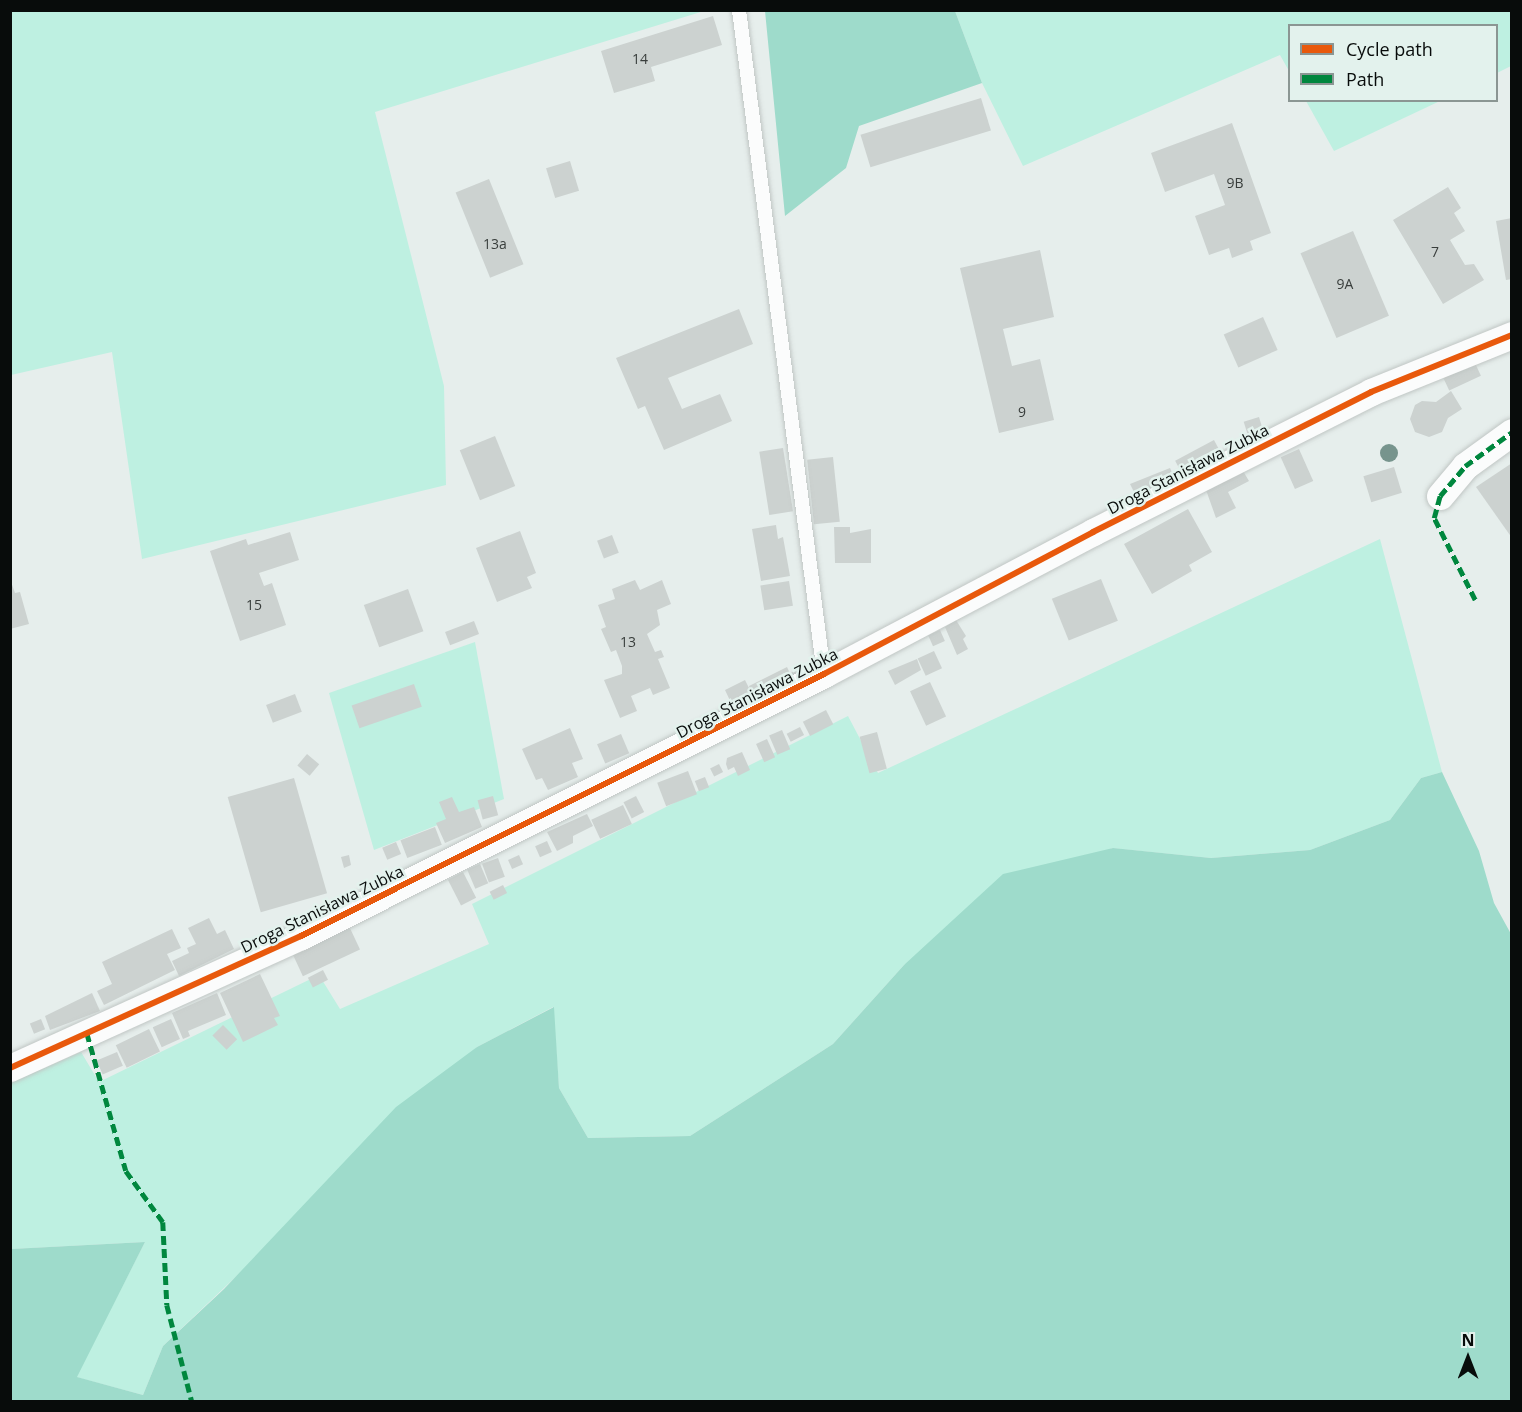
<!DOCTYPE html>
<html>
<head>
<meta charset="utf-8">
<style>
  body { margin:0 }
  #map { position:relative; width:1522px; height:1412px; overflow:hidden; background:#e6eeec; font-family:"Open Sans",sans-serif }
  div>[style] { position:absolute }
  .green>* { inset:0; background:#bef0e1 }
  .forest>* { inset:0; background:#9edbcb }
  .building>* { inset:0; background:#ccd2d0; transform-origin:0 0 }
  .roads { filter:drop-shadow(0 0 2px #c0c6c4) drop-shadow(0 0 2px #c0c6c4) }
  .lane>* { height:14px; margin:-7px; padding:0 7px; transform-origin:7px; border-radius:7px; background:#fbfcfc }
  .street>* { height:27px; margin:-13.5px; padding:0 13.5px; transform-origin:13.5px; border-radius:13.5px; background:#fbfcfc }
  .quiet>* { height:4.5px; margin-top:-2.25px; transform-origin:0; background:repeating-linear-gradient(90deg,#00873e 0 9px,transparent 0 13.5px) }
  .cycleway>* { height:6px; margin:-3px; padding:0 3px; transform-origin:3px; border-radius:3px; background:#e8590c }
  .trees>* { width:18px; height:18px; margin:-9px; border-radius:50%; background:#77948d }
  span { translate:-50% -50%; white-space:nowrap; text-align:center; line-height:1.15; -webkit-text-stroke:5px #e3f2ed; paint-order:stroke }
  .number-label { font-size:14px; color:#393e3c }
  .number-label span { -webkit-text-stroke-width:0 }
  .street-label { font-size:16px; color:#080c0b }
  .frame { position:absolute; inset:0; border:12px solid #080c0b; pointer-events:none }
  .legend { position:absolute; left:1288px; top:24px; width:210px; height:78px; box-sizing:border-box; background:#e3f2ed; border:2px solid #8b9693; margin:0; padding:8px 10px; list-style:none; font-size:18px; color:#080c0b }
  .legend li { display:flex; align-items:center; gap:12px; height:30px }
  .legend b { width:30px; border:2px solid #8b9693 }
  .north { position:absolute; left:1438px; top:1328px; width:60px; height:60px; -webkit-text-stroke:4px #e3f2ed; paint-order:stroke; rotate:0deg; font-size:16px; font-weight:700; line-height:24px; text-align:center; color:#080c0b }
  .north::after { content:''; display:block; margin:auto; width:21px; height:27px; background:#080c0b; clip-path:polygon(50% 0,100% 100%,50% 72%,0 100%) }
</style>
</head>
<body>
<div id="map">
  <div class="green">
    <div style="clip-path:polygon(10px 11px,11px 10px,704px 11px,375px 112px,444px 386px,446px 485px,142px 559px,112px 352px,11px 375px)"></div>
    <div style="clip-path:polygon(955px 11px,1511px 11px,1511px 66px,1497px 73px,1496px 26px,1290px 26px,1289px 71px,1280px 55px,1023px 166px,982px 83px)"></div>
    <div style="clip-path:polygon(1306px 101px,1440px 101px,1334px 151px)"></div>
    <div style="clip-path:polygon(1380px 539px,1442px 772px,1421px 778px,1390px 820px,1310px 850px,1211px 858px,1112px 848px,904px 965px,833px 1044px,690px 1136px,588px 1138px,559px 1088px,553px 1007px,477px 1047px,163px 1346px,143px 1395px,76px 1377px,145px 1242px,11px 1249px,10px 1083px,81px 1052px,99px 1082px,319px 975px,340px 1009px,489px 944px,472px 904px,848px 716px,878px 773px)"></div>
    <div style="clip-path:polygon(475px 642px,504px 799px,374px 850px,329px 693px)"></div>
  </div>
  <div class="forest">
    <div style="clip-path:polygon(765px 11px,955px 11px,982px 83px,859px 126px,846px 168px,785px 216px)"></div>
    <div style="clip-path:polygon(1442px 772px,1479px 851px,1494px 903px,1511px 934px,1511px 1401px,11px 1401px,11px 1249px,145px 1242px,77px 1377px,143px 1395px,163px 1346px,224px 1289px,396px 1107px,477px 1047px,554px 1007px,559px 1088px,588px 1138px,690px 1136px,833px 1044px,904px 965px,1003px 874px,1113px 848px,1211px 858px,1310px 850px,1390px 820px,1421px 778px)"></div>
  </div>
  <div class="building">
    <div style="clip-path:polygon(713px 16px,722px 45px,651px 67px,655px 81px,614px 93px,601px 51px)"></div>
    <div style="left:981px;top:98px;width:34px;height:126px;rotate:73deg"></div>
    <div style="clip-path:polygon(1232px 123px,1271px 233px,1250px 241px,1253px 250px,1232px 258px,1229px 248px,1209px 255px,1195px 216px,1225px 205px,1214px 174px,1165px 192px,1151px 153px)"></div>
    <div style="left:570px;top:161px;width:31px;height:25px;rotate:73deg"></div>
    <div style="left:489px;top:179px;width:92px;height:36px;rotate:68deg"></div>
    <div style="clip-path:polygon(1448px 187px,1461px 208px,1454px 213px,1465px 231px,1450px 240px,1465px 265px,1474px 264px,1484px 280px,1443px 304px,1393px 220px)"></div>
    <div style="clip-path:polygon(1512px 218px,1512px 279px,1506px 280px,1496px 221px)"></div>
    <div style="left:1353px;top:231px;width:92px;height:57px;rotate:67deg"></div>
    <div style="clip-path:polygon(1040px 250px,1054px 317px,1003px 329px,1012px 366px,1040px 359px,1054px 420px,999px 433px,960px 268px)"></div>
    <div style="clip-path:polygon(739px 309px,753px 344px,668px 378px,682px 409px,720px 394px,732px 421px,664px 450px,645px 406px,638px 409px,616px 358px)"></div>
    <div style="left:1263px;top:317px;width:36px;height:43px;rotate:66deg"></div>
    <div style="left:1475px;top:363px;width:14px;height:35px;rotate:65deg"></div>
    <div style="clip-path:polygon(1451px 391px,1462px 409px,1448px 418px,1442px 432px,1429px 437px,1415px 432px,1410px 419px,1415px 405px,1422px 401px,1436px 402px)"></div>
    <div style="left:1259px;top:417px;width:14px;height:16px;rotate:73deg"></div>
    <div style="left:495px;top:436px;width:54px;height:38px;rotate:68deg"></div>
    <div style="left:1214px;top:440px;width:15px;height:44px;rotate:62deg"></div>
    <div style="left:783px;top:448px;width:64px;height:24px;rotate:81deg"></div>
    <div style="left:1299px;top:449px;width:35px;height:20px;rotate:66deg"></div>
    <div style="left:833px;top:457px;width:65px;height:26px;rotate:84deg"></div>
    <div style="clip-path:polygon(1512px 463px,1512px 538px,1476px 487px)"></div>
    <div style="left:1394px;top:467px;width:27px;height:32px;rotate:73deg"></div>
    <div style="clip-path:polygon(1170px 468px,1174px 477px,1136px 496px,1130px 484px)"></div>
    <div style="clip-path:polygon(1243px 471px,1249px 481px,1228px 492px,1236px 508px,1216px 518px,1206px 490px)"></div>
    <div style="clip-path:polygon(1188px 509px,1212px 552px,1189px 565px,1192px 571px,1152px 594px,1124px 544px)"></div>
    <div style="clip-path:polygon(776px 525px,778px 539px,783px 537px,790px 576px,761px 581px,752px 529px)"></div>
    <div style="clip-path:polygon(834px 527px,850px 527px,850px 533px,871px 529px,871px 563px,835px 563px)"></div>
    <div style="clip-path:polygon(520px 531px,536px 573px,527px 577px,532px 588px,497px 602px,476px 548px)"></div>
    <div style="clip-path:polygon(290px 532px,299px 560px,259px 573px,264px 586px,272px 583px,286px 625px,240px 641px,210px 551px,246px 539px,248px 545px)"></div>
    <div style="left:612px;top:535px;width:19px;height:16px;rotate:69deg"></div>
    <div style="clip-path:polygon(10px 579px,15px 593px,20px 592px,29px 624px,10px 629px)"></div>
    <div style="left:1101px;top:579px;width:45px;height:53px;rotate:68deg"></div>
    <div style="clip-path:polygon(635px 580px,640px 590px,662px 580px,671px 604px,657px 610px,660px 625px,647px 634px,655px 652px,661px 650px,664px 657px,658px 659px,670px 688px,653px 695px,650px 688px,631px 696px,637px 711px,620px 718px,604px 680px,622px 674px,622px 666px,616px 650px,611px 652px,601px 629px,606px 627px,598px 605px,615px 599px,612px 589px)"></div>
    <div style="left:789px;top:581px;width:25px;height:29px;rotate:81deg"></div>
    <div style="left:408px;top:589px;width:45px;height:47px;rotate:70deg"></div>
    <div style="clip-path:polygon(956px 620px,966px 636px,963px 639px,968px 649px,957px 655px,945px 627px)"></div>
    <div style="left:474px;top:621px;width:14px;height:31px;rotate:69deg"></div>
    <div style="left:940px;top:630px;width:12px;height:13px;rotate:66deg"></div>
    <div style="left:934px;top:651px;width:19px;height:18px;rotate:65deg"></div>
    <div style="clip-path:polygon(917px 659px,921px 670px,895px 685px,888px 671px)"></div>
    <div style="left:807px;top:664px;width:10px;height:18px;rotate:61deg"></div>
    <div style="clip-path:polygon(787px 667px,795px 684px,733px 707px,725px 690px,745px 680px,751px 692px,749px 686px)"></div>
    <div style="left:930px;top:682px;width:38px;height:22px;rotate:65deg"></div>
    <div style="left:414px;top:684px;width:24px;height:66px;rotate:71deg"></div>
    <div style="left:295px;top:694px;width:19px;height:31px;rotate:69deg"></div>
    <div style="left:826px;top:710px;width:16px;height:26px;rotate:63deg"></div>
    <div style="left:800px;top:727px;width:9px;height:15px;rotate:63deg"></div>
    <div style="clip-path:polygon(570px 728px,583px 759px,572px 763px,578px 777px,548px 790px,542px 778px,536px 780px,522px 749px)"></div>
    <div style="left:782px;top:730px;width:21px;height:14px;rotate:67deg"></div>
    <div style="left:877px;top:732px;width:38px;height:18px;rotate:75deg"></div>
    <div style="left:621px;top:734px;width:21px;height:26px;rotate:67deg"></div>
    <div style="left:767px;top:739px;width:20px;height:12px;rotate:66deg"></div>
    <div style="clip-path:polygon(742px 752px,750px 770px,738px 776px,734px 767px,728px 770px,726px 764px,727px 758px)"></div>
    <div style="left:307px;top:754px;width:16px;height:15px;rotate:40deg"></div>
    <div style="left:719px;top:764px;width:9px;height:10px;rotate:63deg"></div>
    <div style="left:688px;top:771px;width:25px;height:33px;rotate:69deg"></div>
    <div style="left:705px;top:777px;width:11px;height:11px;rotate:68deg"></div>
    <div style="left:294px;top:778px;width:120px;height:69px;rotate:74deg"></div>
    <div style="left:493px;top:796px;width:20px;height:16px;rotate:75deg"></div>
    <div style="left:636px;top:796px;width:18px;height:14px;rotate:63deg"></div>
    <div style="clip-path:polygon(452px 797px,459px 812px,474px 807px,482px 827px,445px 843px,436px 823px,446px 819px,439px 802px)"></div>
    <div style="left:623px;top:805px;width:21px;height:35px;rotate:65deg"></div>
    <div style="clip-path:polygon(587px 814px,593px 826px,573px 836px,573px 843px,557px 851px,547px 832px)"></div>
    <div style="left:435px;top:827px;width:19px;height:37px;rotate:69deg"></div>
    <div style="left:547px;top:841px;width:12px;height:13px;rotate:66deg"></div>
    <div style="left:396px;top:842px;width:13px;height:15px;rotate:67deg"></div>
    <div style="clip-path:polygon(349px 855px,351px 865px,344px 868px,341px 857px)"></div>
    <div style="left:519px;top:855px;width:10px;height:12px;rotate:66deg"></div>
    <div style="left:498px;top:858px;width:20px;height:17px;rotate:70deg"></div>
    <div style="left:480px;top:864px;width:21px;height:14px;rotate:67deg"></div>
    <div style="left:463px;top:872px;width:29px;height:17px;rotate:63deg"></div>
    <div style="left:503px;top:885px;width:9px;height:15px;rotate:63deg"></div>
    <div style="clip-path:polygon(209px 918px,217px 934px,225px 930px,234px 949px,179px 976px,172px 961px,189px 953px,187px 948px,196px 944px,188px 928px)"></div>
    <div style="left:349px;top:926px;width:26px;height:63px;rotate:65deg"></div>
    <div style="clip-path:polygon(172px 929px,181px 948px,167px 954px,175px 970px,104px 1005px,97px 991px,112px 984px,102px 962px)"></div>
    <div style="left:323px;top:970px;width:11px;height:17px;rotate:63deg"></div>
    <div style="clip-path:polygon(260px 974px,280px 1016px,274px 1018px,278px 1025px,243px 1042px,220px 993px)"></div>
    <div style="clip-path:polygon(92px 993px,100px 1011px,50px 1030px,45px 1016px)"></div>
    <div style="clip-path:polygon(217px 993px,226px 1015px,188px 1031px,190px 1036px,183px 1039px,172px 1013px)"></div>
    <div style="left:41px;top:1019px;width:11px;height:12px;rotate:68deg"></div>
    <div style="left:171px;top:1019px;width:22px;height:20px;rotate:66deg"></div>
    <div style="left:223px;top:1025px;width:20px;height:15px;rotate:45deg"></div>
    <div style="left:149px;top:1029px;width:25px;height:37px;rotate:64deg"></div>
    <div style="left:117px;top:1052px;width:15px;height:22px;rotate:67deg"></div>
  </div>
  <div class="roads">
    <div class="lane">
      <div style="left:739px;top:10px;width:669px;rotate:82.71deg"></div>
    </div>
    <div class="street">
      <div style="left:1440px;top:496px;width:39px;rotate:-50deg"></div>
      <div style="left:1465px;top:466px;width:58px;rotate:-35.9deg"></div>
      <div style="left:10px;top:1068px;width:320px;rotate:-24.4deg"></div>
      <div style="left:301px;top:936px;width:585px;rotate:-26.61deg"></div>
      <div style="left:824px;top:674px;width:304px;rotate:-27.8deg"></div>
      <div style="left:1093px;top:532px;width:311px;rotate:-26.7deg"></div>
      <div style="left:1371px;top:392px;width:152px;rotate:-22deg"></div>
    </div>
  </div>
  <div class="quiet">
    <div style="left:1475px;top:600px;width:92px;rotate:-116.6deg"></div>
    <div style="left:1434px;top:518px;width:23px;rotate:-75deg"></div>
    <div style="left:1440px;top:496px;width:39px;rotate:-50deg"></div>
    <div style="left:1465px;top:466px;width:58px;rotate:-35.9deg"></div>
    <div style="left:87px;top:1033px;width:143px;rotate:74.2deg"></div>
    <div style="left:126px;top:1171px;width:63px;rotate:54deg"></div>
    <div style="left:163px;top:1222px;width:83px;rotate:87.2deg"></div>
    <div style="left:167px;top:1305px;width:100px;rotate:75.5deg"></div>
  </div>
  <div class="cycleway">
    <div style="left:10px;top:1068px;width:320px;rotate:-24.4deg"></div>
    <div style="left:301px;top:936px;width:585px;rotate:-26.61deg"></div>
    <div style="left:824px;top:674px;width:304px;rotate:-27.8deg"></div>
    <div style="left:1093px;top:532px;width:311px;rotate:-26.7deg"></div>
    <div style="left:1371px;top:392px;width:152px;rotate:-22deg"></div>
  </div>
  <div class="trees">
    <div style="left:1389px;top:453px"></div>
  </div>
  <div class="number-label">
    <span style="left:640px;top:59px">14</span>
    <span style="left:1235px;top:183px">9B</span>
    <span style="left:495px;top:244px">13a</span>
    <span style="left:1435px;top:252px">7</span>
    <span style="left:1345px;top:284px">9A</span>
    <span style="left:1022px;top:412px">9</span>
    <span style="left:254px;top:605px">15</span>
    <span style="left:628px;top:642px">13</span>
  </div>
  <div class="street-label">
    <span style="left:1188px;top:469px;rotate:-27deg">Droga Stanisława Zubka</span>
    <span style="left:757px;top:693px;rotate:-27deg">Droga Stanisława Zubka</span>
    <span style="left:322px;top:909px;rotate:-26deg">Droga Stanisława Zubka</span>
  </div>
  <div class="frame"></div>
  <ul class="legend">
  <li><b style="height:8px;background:#e8590c"></b>Cycle path</li>
  <li><b style="height:8px;background:#00873e"></b>Path</li>
  </ul>
  <div class="north">N</div>
</div>
</body>
</html>
